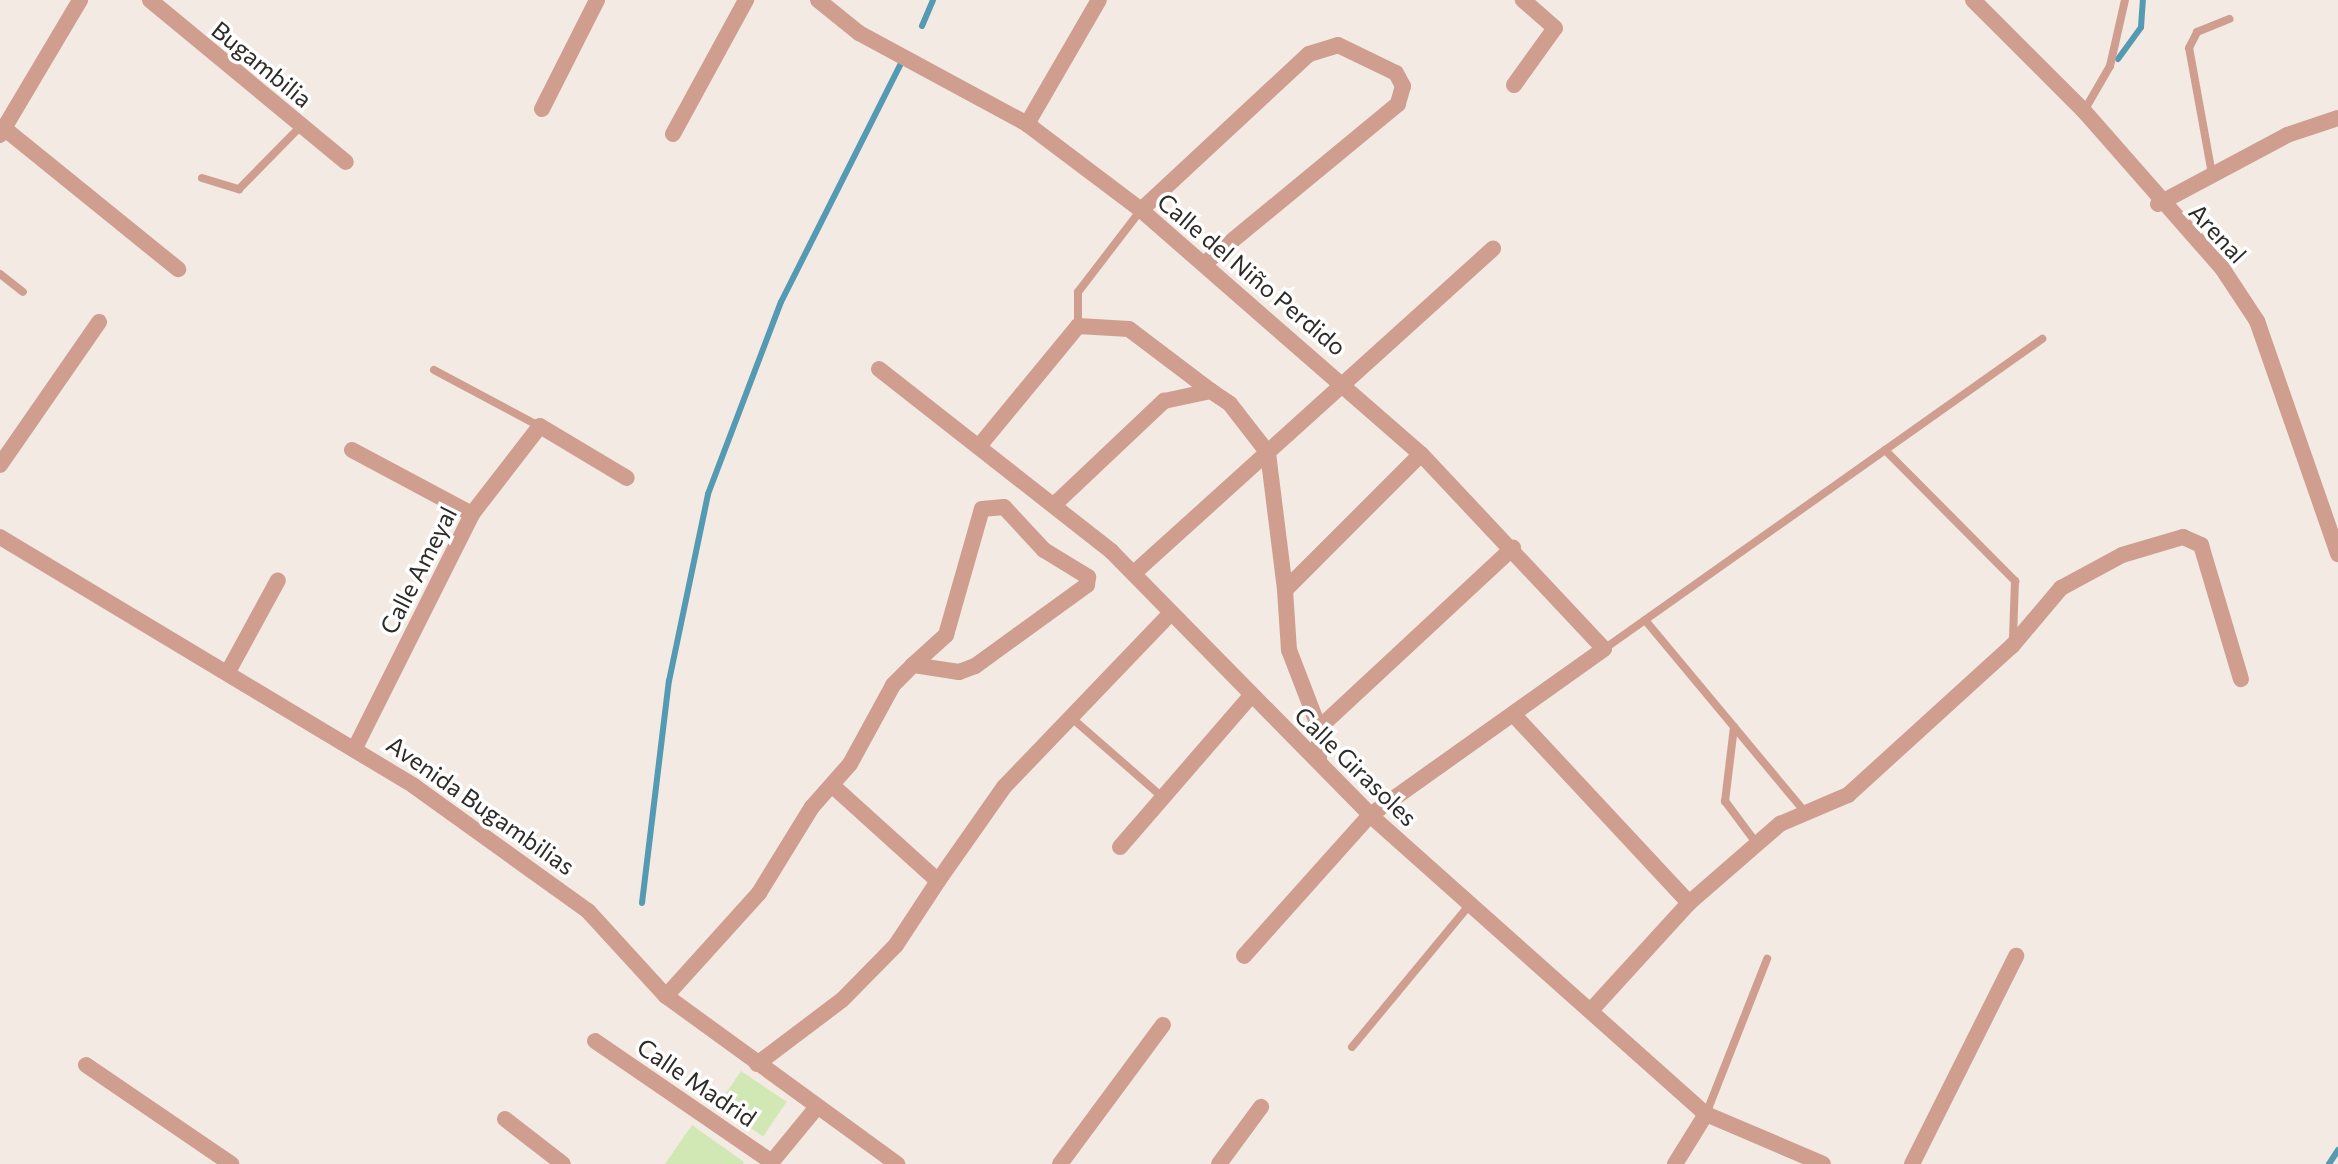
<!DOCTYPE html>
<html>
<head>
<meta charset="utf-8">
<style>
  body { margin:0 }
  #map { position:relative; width:2338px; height:1164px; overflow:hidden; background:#f3eae3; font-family:Commissioner,sans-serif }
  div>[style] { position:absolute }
  .green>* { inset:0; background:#d1e8b5; transform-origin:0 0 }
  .stream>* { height:6px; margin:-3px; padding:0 3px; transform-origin:3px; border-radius:3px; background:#539ab2 }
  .lane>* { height:8px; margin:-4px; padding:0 4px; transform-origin:4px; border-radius:4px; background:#cf9e8f }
  .street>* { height:16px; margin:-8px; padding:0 8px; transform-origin:8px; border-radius:8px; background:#cf9e8f }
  span { translate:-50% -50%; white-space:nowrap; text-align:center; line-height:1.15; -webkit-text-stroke:7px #fff; paint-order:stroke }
  .street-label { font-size:24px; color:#2d2a27 }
</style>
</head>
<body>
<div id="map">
  <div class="green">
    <div style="left:741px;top:1071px;width:55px;height:42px;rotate:34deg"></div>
    <div style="clip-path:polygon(692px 1125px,744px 1162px,743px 1164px,665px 1164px)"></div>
  </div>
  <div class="stream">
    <div style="left:922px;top:26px;width:28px;rotate:-67deg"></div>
    <div style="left:2118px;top:59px;width:39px;rotate:-54deg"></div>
    <div style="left:2141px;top:27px;width:27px;rotate:-86deg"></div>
    <div style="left:642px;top:903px;width:224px;rotate:-83.1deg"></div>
    <div style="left:669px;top:681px;width:191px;rotate:-78.2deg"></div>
    <div style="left:708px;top:494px;width:205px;rotate:-69.2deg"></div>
    <div style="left:781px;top:302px;width:267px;rotate:-63.3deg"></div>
    <div style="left:2329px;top:1164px;width:17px;rotate:-57deg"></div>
  </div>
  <div class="lane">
    <div style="left:2084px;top:111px;width:52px;rotate:-60deg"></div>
    <div style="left:2110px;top:66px;width:68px;rotate:-77.2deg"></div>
    <div style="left:2212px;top:174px;width:128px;rotate:-100.3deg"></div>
    <div style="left:2189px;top:48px;width:18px;rotate:-63deg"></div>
    <div style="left:2197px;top:32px;width:35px;rotate:-22deg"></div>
    <div style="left:202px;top:178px;width:39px;rotate:17deg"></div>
    <div style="left:239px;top:189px;width:88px;rotate:-45.5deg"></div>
    <div style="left:0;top:274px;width:29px;rotate:38deg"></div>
    <div style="left:1078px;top:326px;width:34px;rotate:-90deg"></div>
    <div style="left:1078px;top:292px;width:103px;rotate:-52.5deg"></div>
    <div style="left:434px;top:370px;width:119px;rotate:28.1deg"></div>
    <div style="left:1885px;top:450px;width:185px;rotate:45.2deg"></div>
    <div style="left:2015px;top:581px;width:57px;rotate:92deg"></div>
    <div style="left:1645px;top:620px;width:249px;rotate:50.2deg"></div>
    <div style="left:1604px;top:649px;width:537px;rotate:-35.29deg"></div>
    <div style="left:1074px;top:720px;width:114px;rotate:41.1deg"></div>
    <div style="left:1734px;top:727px;width:75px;rotate:96.9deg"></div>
    <div style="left:1725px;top:801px;width:54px;rotate:53.3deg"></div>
    <div style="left:1352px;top:1047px;width:187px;rotate:-50.4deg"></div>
    <div style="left:1706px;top:1114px;width:167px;rotate:-68.5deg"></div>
  </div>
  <div class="street">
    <div style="left:150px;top:0;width:254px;rotate:39.6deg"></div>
    <div style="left:818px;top:0;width:53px;rotate:38.8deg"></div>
    <div style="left:859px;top:33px;width:191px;rotate:28.4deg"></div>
    <div style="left:1027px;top:124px;width:143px;rotate:37deg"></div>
    <div style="left:1141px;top:210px;width:371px;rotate:41.1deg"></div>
    <div style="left:1421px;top:454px;width:267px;rotate:46.8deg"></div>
    <div style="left:1604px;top:649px;width:287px;rotate:144.6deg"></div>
    <div style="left:1370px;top:815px;width:189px;rotate:131.8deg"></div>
    <div style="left:1973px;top:0;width:157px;rotate:45deg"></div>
    <div style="left:2084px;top:111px;width:209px;rotate:48.7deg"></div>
    <div style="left:2222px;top:268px;width:64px;rotate:56.6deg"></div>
    <div style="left:2257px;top:321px;width:247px;rotate:70.8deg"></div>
    <div style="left:1514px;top:85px;width:70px;rotate:-54.3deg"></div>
    <div style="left:1555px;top:28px;width:43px;rotate:-138.8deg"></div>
    <div style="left:542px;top:109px;width:122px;rotate:-63.2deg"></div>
    <div style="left:1027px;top:124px;width:143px;rotate:-59.9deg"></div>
    <div style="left:5px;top:129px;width:223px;rotate:39deg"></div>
    <div style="left:673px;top:134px;width:153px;rotate:-61.4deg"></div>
    <div style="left:0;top:135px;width:157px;rotate:-59.3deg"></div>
    <div style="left:2158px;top:204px;width:146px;rotate:-28.1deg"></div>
    <div style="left:2287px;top:135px;width:54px;rotate:-18.4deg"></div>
    <div style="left:1141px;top:210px;width:229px;rotate:-42.9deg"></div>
    <div style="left:1309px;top:54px;width:30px;rotate:-17deg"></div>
    <div style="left:1338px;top:45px;width:64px;rotate:25.8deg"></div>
    <div style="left:1396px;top:73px;width:15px;rotate:62deg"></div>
    <div style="left:1403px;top:86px;width:19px;rotate:106deg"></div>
    <div style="left:1398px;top:104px;width:251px;rotate:140.5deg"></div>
    <div style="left:879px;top:369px;width:296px;rotate:38.1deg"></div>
    <div style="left:1112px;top:552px;width:368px;rotate:45.5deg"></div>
    <div style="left:1370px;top:815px;width:450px;rotate:41.7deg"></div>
    <div style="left:1706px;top:1114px;width:127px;rotate:23.1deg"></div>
    <div style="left:980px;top:445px;width:154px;rotate:-50.5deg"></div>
    <div style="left:1078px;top:326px;width:51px;rotate:3.4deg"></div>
    <div style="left:1129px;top:329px;width:103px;rotate:37.1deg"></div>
    <div style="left:352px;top:450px;width:136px;rotate:28.1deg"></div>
    <div style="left:0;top:465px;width:174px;rotate:-55.3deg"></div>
    <div style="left:1056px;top:503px;width:149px;rotate:-43.4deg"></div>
    <div style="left:1164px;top:401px;width:48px;rotate:-12deg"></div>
    <div style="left:1211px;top:391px;width:23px;rotate:34deg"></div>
    <div style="left:1230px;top:404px;width:62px;rotate:52.2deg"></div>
    <div style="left:1268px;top:453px;width:138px;rotate:82.9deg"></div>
    <div style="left:0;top:537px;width:483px;rotate:31deg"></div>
    <div style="left:414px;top:786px;width:214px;rotate:35.7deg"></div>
    <div style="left:588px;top:911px;width:115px;rotate:47.5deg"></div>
    <div style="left:666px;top:996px;width:286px;rotate:36deg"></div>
    <div style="left:1134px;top:573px;width:484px;rotate:-42.1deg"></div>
    <div style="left:229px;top:670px;width:102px;rotate:-61.4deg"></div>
    <div style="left:1513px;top:714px;width:258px;rotate:47deg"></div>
    <div style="left:1319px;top:728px;width:84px;rotate:-111deg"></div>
    <div style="left:1289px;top:650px;width:60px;rotate:-93.8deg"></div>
    <div style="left:1285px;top:590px;width:192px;rotate:-45deg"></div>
    <div style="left:356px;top:746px;width:259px;rotate:-63.4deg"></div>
    <div style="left:472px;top:514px;width:111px;rotate:-52.3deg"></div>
    <div style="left:540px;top:426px;width:101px;rotate:30.9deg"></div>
    <div style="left:1319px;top:762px;width:34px;rotate:-90deg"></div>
    <div style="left:1319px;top:728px;width:265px;rotate:-42.9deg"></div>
    <div style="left:1120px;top:847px;width:197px;rotate:-49.1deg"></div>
    <div style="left:938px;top:881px;width:115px;rotate:-54.9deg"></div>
    <div style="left:1004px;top:787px;width:238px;rotate:-46.2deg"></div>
    <div style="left:666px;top:996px;width:139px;rotate:-47.9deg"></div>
    <div style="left:759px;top:893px;width:101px;rotate:-58.4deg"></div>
    <div style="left:812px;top:807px;width:57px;rotate:-48.5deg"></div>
    <div style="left:850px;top:764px;width:90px;rotate:-61.4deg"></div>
    <div style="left:893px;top:685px;width:28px;rotate:-45deg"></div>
    <div style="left:913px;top:665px;width:45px;rotate:-42.3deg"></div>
    <div style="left:946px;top:635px;width:131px;rotate:-74.1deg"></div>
    <div style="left:982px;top:509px;width:22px;rotate:-5deg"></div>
    <div style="left:1004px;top:507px;width:59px;rotate:47.1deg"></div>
    <div style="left:1044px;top:550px;width:52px;rotate:31.5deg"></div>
    <div style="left:1088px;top:577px;width:8px;rotate:97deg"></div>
    <div style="left:1087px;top:585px;width:138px;rotate:144.1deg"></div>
    <div style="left:975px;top:666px;width:17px;rotate:159deg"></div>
    <div style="left:959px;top:672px;width:47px;rotate:-171.3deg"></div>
    <div style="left:1594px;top:1007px;width:141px;rotate:-47.6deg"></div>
    <div style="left:1689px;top:903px;width:121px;rotate:-41deg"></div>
    <div style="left:1780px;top:824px;width:74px;rotate:-23.1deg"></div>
    <div style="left:1848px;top:795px;width:222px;rotate:-42.3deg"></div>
    <div style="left:2012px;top:646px;width:76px;rotate:-49.8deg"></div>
    <div style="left:2061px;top:588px;width:69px;rotate:-28.4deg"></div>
    <div style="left:2122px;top:555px;width:64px;rotate:-16.4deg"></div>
    <div style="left:2183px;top:537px;width:20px;rotate:24deg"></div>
    <div style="left:2201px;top:545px;width:140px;rotate:73.4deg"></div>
    <div style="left:595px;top:1041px;width:214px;rotate:34.4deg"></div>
    <div style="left:757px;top:1064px;width:106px;rotate:-37deg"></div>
    <div style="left:842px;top:1000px;width:77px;rotate:-45.5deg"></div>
    <div style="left:896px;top:945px;width:77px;rotate:-56.7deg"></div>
    <div style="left:938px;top:881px;width:142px;rotate:-137.9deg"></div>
    <div style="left:86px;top:1065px;width:176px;rotate:34.3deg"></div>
    <div style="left:505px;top:1119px;width:73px;rotate:37.8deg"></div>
    <div style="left:770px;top:1164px;width:74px;rotate:-50.5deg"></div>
    <div style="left:1060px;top:1164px;width:173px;rotate:-53.5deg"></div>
    <div style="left:1219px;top:1164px;width:71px;rotate:-53.6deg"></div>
    <div style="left:1675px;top:1164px;width:59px;rotate:-58.2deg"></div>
    <div style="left:1912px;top:1164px;width:233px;rotate:-63.4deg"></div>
  </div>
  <div class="street-label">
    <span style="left:262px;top:64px;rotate:39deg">Bugambilia</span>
    <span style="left:2218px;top:233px;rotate:47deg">Arenal</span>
    <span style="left:1252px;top:274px;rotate:40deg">Calle del Niño Perdido</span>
    <span style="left:418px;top:570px;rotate:-63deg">Calle Ameyal</span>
    <span style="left:1356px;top:766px;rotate:44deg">Calle Girasoles</span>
    <span style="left:481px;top:805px;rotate:35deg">Avenida Bugambilias</span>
    <span style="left:697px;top:1082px;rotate:34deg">Calle Madrid</span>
  </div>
</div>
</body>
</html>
